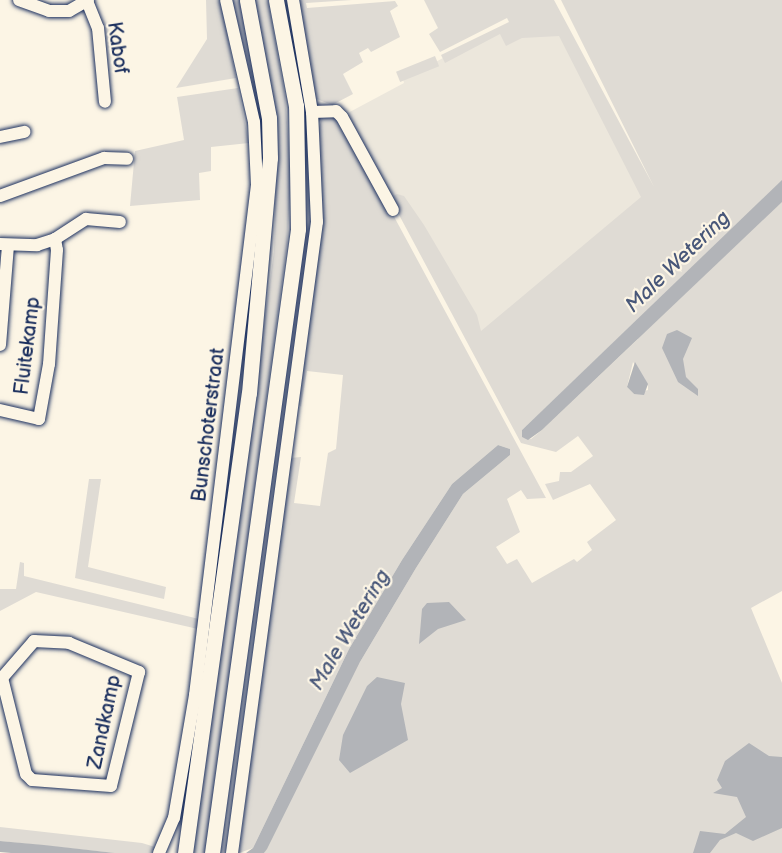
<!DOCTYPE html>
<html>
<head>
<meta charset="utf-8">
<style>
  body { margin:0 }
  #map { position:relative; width:782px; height:853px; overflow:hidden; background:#fcf5e5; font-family:"Balsamiq Sans",sans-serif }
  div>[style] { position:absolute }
  .built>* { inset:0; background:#ece7dc }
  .green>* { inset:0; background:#dfdbd4; transform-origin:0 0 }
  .water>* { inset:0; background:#b2b4b8 }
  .roads { filter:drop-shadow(0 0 2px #1b2f5e) drop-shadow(0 0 2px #1b2f5e) }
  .minor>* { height:12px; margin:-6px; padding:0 6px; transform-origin:6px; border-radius:6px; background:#fcf5e5 }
  .major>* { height:15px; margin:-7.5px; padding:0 7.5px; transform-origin:7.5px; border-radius:7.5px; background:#fcf5e5 }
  span { translate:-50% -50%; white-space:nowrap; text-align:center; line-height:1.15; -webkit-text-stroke:4.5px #fcf5e5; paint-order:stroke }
  .street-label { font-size:20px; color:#1b2f5e }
  .water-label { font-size:21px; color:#485779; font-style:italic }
</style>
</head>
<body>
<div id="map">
  <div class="built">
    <div style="clip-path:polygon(550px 2px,677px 249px,514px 424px,346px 114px,404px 83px,403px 79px)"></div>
  </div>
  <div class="green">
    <div style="clip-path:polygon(206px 0,220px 0,236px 78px,176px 88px,207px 39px)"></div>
    <div style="clip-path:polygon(232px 0,241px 0,258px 98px,255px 92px)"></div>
    <div style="clip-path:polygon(254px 0,268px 0,285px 96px,291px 176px,287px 244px,206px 853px,192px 853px,274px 251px,277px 130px)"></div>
    <div style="clip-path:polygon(297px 0,352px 0,306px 3px,307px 8px,395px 1px,398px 6px,390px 11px,400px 37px,371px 52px,368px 48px,359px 53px,363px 62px,343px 74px,353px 94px,332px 105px,314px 98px)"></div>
    <div style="clip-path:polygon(evenodd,424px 0,554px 0,654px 187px,561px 0,782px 0,782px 591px,751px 608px,782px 683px,782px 853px,264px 853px,360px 662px,416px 568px,463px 494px,510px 455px,510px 449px,498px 445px,452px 484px,402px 560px,349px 649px,253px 848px,239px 853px,290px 458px,301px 457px,294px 503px,320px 506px,328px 453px,336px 449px,343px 375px,307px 371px,301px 407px,297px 402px,322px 212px,317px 134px,322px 118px,335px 117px,391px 211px,546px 498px,527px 499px,521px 490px,507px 499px,520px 532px,496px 547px,507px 564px,517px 559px,532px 583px,574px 559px,577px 562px,592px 550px,587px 542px,616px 520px,590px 484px,553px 500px,545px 484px,559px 481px,560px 472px,571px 472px,593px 456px,578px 436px,556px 452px,521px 443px,390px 198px,397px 194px,404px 196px,424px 225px,477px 315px,481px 331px,641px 197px,559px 36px,522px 38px,506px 46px,500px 34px,445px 63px,441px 55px,509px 22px,507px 18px,440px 52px,429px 34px,438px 28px,424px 0,632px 325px,638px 339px,542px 430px,531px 439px,522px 437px,522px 430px,632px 325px,424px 0,633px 362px,648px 386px,648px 390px,634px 394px,627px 387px,633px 362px)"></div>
    <div style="left:435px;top:56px;width:11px;height:42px;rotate:68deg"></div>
    <div style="clip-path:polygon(238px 88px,249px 143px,211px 147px,211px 171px,199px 173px,200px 200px,130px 206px,135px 151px,184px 140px,177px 97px)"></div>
    <div style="clip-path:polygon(89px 479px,101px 479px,88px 567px,166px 587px,164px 599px,75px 578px)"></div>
    <div style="clip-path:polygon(20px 562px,24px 563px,24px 576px,199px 619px,198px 629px,36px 592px,0 611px,0 589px,16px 589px)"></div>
    <div style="clip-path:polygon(0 827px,142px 843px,155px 847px,153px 853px,115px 853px,0 841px)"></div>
  </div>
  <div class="water">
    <div style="clip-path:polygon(782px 180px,782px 202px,542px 430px,528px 440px,522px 437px,522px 430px)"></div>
    <div style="clip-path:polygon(677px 330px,692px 338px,683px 359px,686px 377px,698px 389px,698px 396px,678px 382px,662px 348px,667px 334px)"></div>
    <div style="clip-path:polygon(635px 362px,648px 384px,644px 395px,634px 394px,627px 387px)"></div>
    <div style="clip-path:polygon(498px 445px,510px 449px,510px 455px,463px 494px,416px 568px,360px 662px,267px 849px,264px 853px,246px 853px,253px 848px,349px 649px,402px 560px,452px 484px)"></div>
    <div style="clip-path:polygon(449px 602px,466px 620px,438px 629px,419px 644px,422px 609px,427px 603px)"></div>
    <div style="clip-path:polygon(377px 677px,405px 683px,401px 704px,408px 740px,350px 773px,339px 760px,343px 735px,367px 686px)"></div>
    <div style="clip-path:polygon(749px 743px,769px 756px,782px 757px,782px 828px,753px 841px,736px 833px,720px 840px,710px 853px,693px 853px,700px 831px,725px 834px,746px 817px,737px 797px,713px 793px,722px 788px,717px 780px,725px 761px)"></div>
    <div style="clip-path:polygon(0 841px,44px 845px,115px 853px,11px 853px,0 852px)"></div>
  </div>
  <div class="roads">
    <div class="minor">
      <div style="left:19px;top:0;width:32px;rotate:20deg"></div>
      <div style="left:49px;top:11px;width:20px"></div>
      <div style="left:69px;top:11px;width:22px;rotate:-30deg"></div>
      <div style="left:87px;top:1px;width:29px;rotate:68deg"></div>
      <div style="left:98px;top:28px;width:74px;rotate:84.6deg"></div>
      <div style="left:312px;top:112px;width:24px;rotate:-2deg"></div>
      <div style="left:336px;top:111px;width:8px;rotate:45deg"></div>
      <div style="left:342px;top:117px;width:106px;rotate:61.3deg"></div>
      <div style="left:0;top:137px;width:25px;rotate:-12deg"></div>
      <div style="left:0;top:196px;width:111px;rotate:-20.1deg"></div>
      <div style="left:104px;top:158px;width:23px;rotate:2deg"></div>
      <div style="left:55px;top:239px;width:37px;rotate:-33deg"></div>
      <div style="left:86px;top:219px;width:34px;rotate:5deg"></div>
      <div style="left:0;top:244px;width:37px;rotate:2deg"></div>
      <div style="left:37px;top:245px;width:19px;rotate:-18deg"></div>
      <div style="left:55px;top:239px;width:11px;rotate:80deg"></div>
      <div style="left:57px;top:250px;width:114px;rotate:94deg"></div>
      <div style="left:49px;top:364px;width:56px;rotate:100.3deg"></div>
      <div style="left:39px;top:419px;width:40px;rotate:-167deg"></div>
      <div style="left:0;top:345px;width:100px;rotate:-85.4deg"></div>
      <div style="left:34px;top:641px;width:35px;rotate:3deg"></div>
      <div style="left:69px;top:643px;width:76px;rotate:22.5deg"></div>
      <div style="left:139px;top:672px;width:117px;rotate:103.8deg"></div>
      <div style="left:111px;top:786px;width:79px;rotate:-175.7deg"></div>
      <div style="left:32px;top:780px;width:8px;rotate:-135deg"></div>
      <div style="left:26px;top:774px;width:99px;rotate:-104deg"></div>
      <div style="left:2px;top:678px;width:49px;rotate:-49.1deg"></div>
      <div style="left:159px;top:853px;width:38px;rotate:-67deg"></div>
      <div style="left:174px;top:818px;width:125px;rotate:-80.3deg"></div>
      <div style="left:195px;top:695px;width:514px;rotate:-83.07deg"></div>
      <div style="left:257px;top:185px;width:63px;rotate:-92.7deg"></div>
      <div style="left:254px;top:122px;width:125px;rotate:-102.9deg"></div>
      <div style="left:232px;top:853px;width:637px;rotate:-82.33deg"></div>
      <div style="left:317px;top:222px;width:110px;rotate:-92.6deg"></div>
      <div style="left:312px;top:112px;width:114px;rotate:-99.6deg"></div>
    </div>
    <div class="major">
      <div style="left:185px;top:853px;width:464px;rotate:-82.1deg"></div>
      <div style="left:249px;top:393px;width:236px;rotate:-84.9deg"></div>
      <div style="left:270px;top:158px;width:40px;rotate:-91.4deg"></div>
      <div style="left:269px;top:118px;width:120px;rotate:-100.6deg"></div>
      <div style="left:212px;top:853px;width:630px;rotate:-82.15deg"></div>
      <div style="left:298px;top:229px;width:123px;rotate:-90.9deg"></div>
      <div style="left:296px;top:106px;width:108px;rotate:-100.7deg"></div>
    </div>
  </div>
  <div class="street-label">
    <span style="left:117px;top:48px;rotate:82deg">Kabof</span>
    <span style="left:28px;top:346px;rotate:-83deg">Fluitekamp</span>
    <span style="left:209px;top:425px;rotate:-83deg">Bunschoterstraat</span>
    <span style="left:105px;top:722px;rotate:-78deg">Zandkamp</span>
  </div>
  <div class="water-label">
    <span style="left:678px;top:262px;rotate:-44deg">Male Wetering</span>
    <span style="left:350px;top:630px;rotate:-59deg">Male Wetering</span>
  </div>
</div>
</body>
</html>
